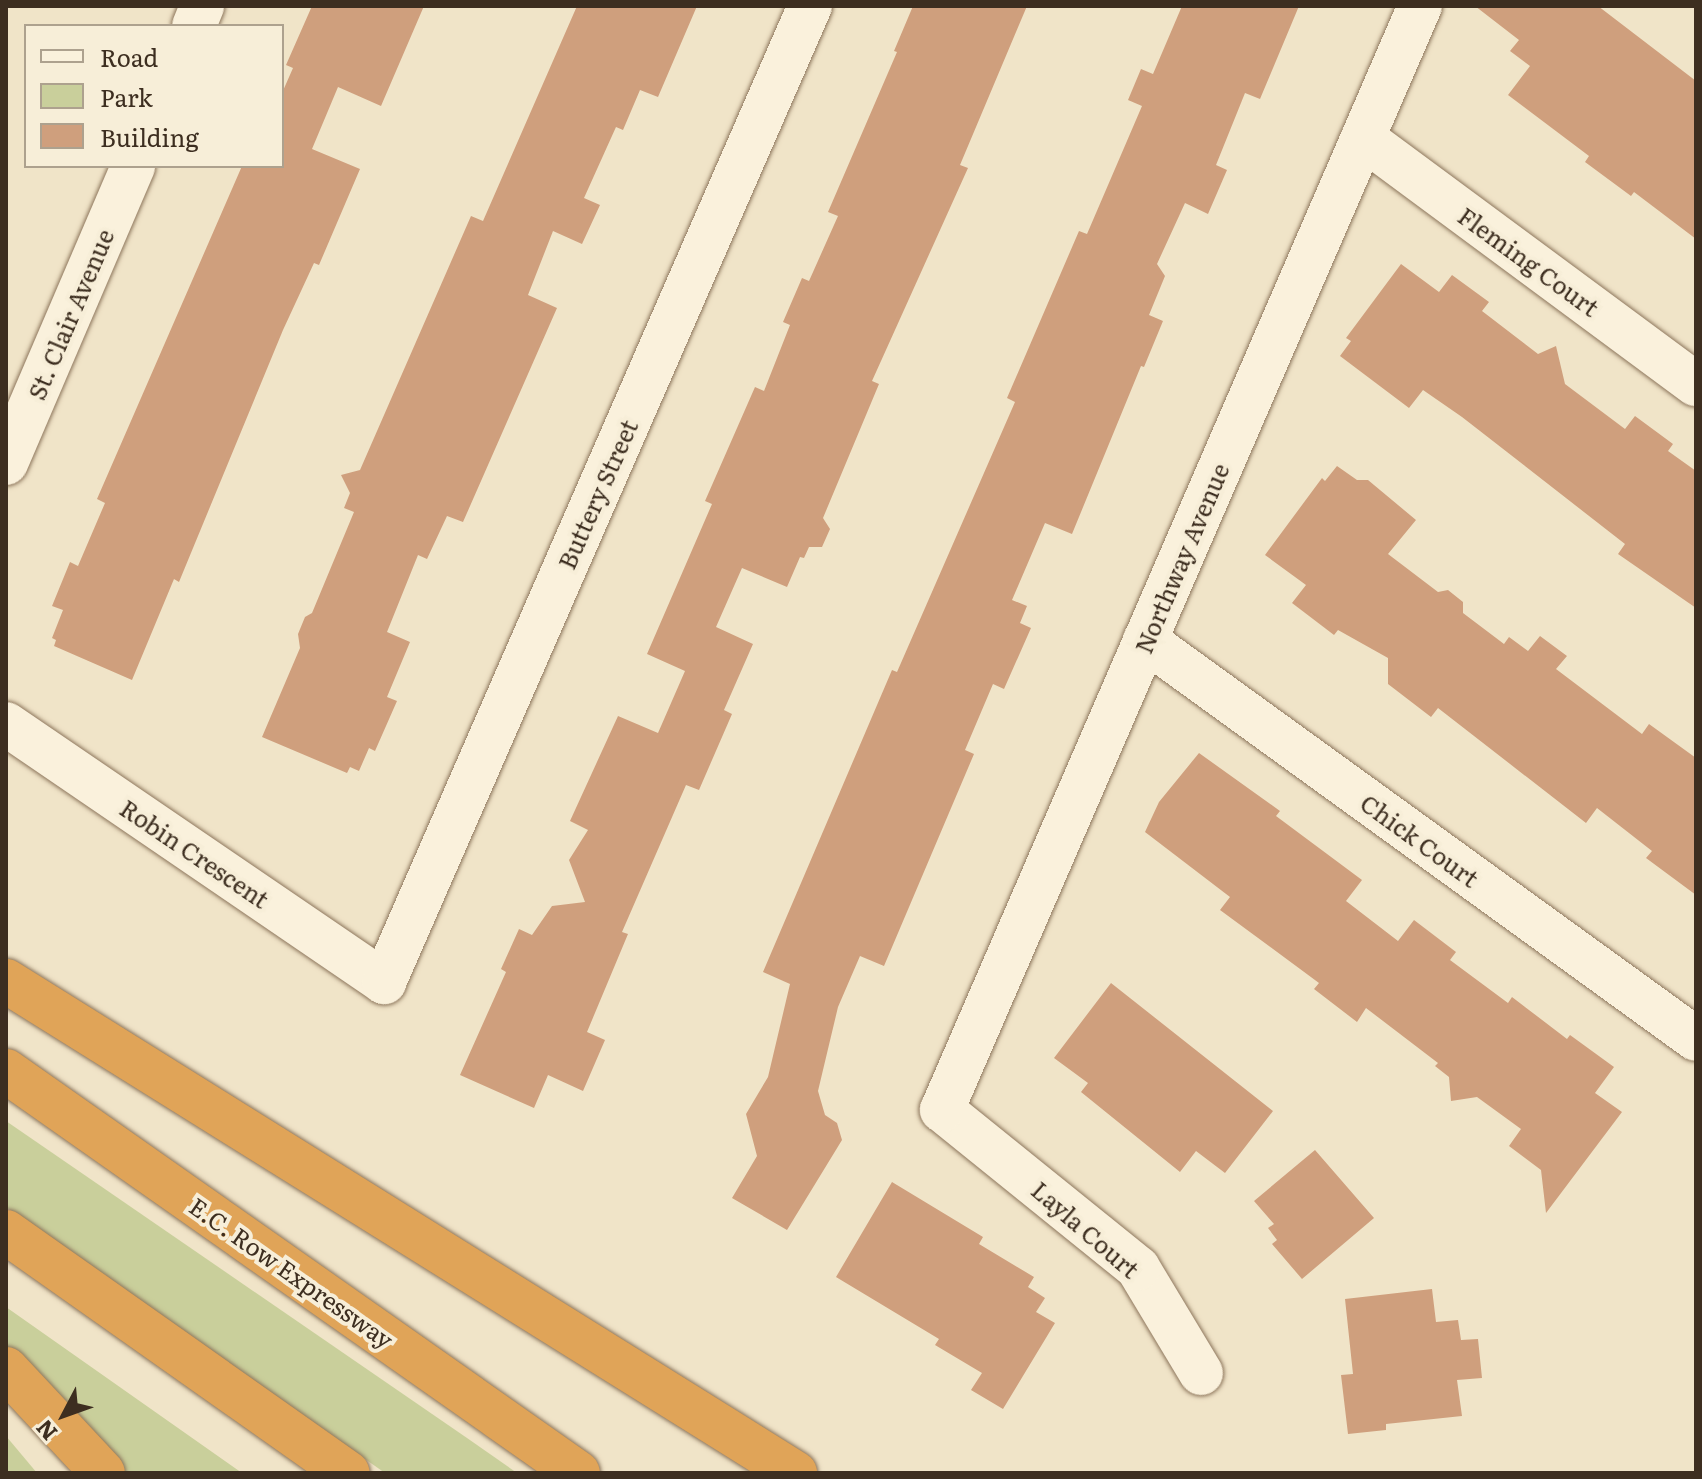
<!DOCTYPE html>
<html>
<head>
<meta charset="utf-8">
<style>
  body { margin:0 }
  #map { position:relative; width:1702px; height:1479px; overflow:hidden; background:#f0e4c8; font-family:Literata,serif }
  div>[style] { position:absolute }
  .green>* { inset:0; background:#c9cf9b }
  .building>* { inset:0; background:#cf9f7d }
  .roads { filter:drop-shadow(0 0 2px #8d765c) drop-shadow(0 0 2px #8d765c) }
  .street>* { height:44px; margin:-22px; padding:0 22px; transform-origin:22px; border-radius:22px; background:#faf1dc }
  .highway>* { height:44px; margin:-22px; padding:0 22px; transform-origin:22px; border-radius:22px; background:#e0a458 }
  span { translate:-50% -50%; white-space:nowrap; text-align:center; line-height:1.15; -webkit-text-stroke:8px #f7eed8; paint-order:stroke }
  .street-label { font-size:24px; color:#3d2e20 }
  .frame { position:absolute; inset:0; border:8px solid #3d2e20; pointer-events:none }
  .legend { position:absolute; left:24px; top:24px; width:260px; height:144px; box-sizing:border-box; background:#f7eed8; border:2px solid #ada18e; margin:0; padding:10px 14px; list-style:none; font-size:24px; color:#3d2e20 }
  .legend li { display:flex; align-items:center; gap:16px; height:40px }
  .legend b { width:40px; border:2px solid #ada18e }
  .north { position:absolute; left:24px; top:1375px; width:80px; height:80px; -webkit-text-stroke:6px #f7eed8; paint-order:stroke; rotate:229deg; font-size:22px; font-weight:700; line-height:32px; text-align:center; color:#3d2e20 }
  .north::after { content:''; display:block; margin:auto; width:28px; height:36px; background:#3d2e20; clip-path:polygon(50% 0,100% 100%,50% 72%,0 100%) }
</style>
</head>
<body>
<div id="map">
  <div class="green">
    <div style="clip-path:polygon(6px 1121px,467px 1438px,517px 1473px,385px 1473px,6px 1207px)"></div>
    <div style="clip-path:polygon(6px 1307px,242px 1473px,125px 1473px,68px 1406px,6px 1347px)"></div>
    <div style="clip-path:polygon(6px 1436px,37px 1473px,6px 1473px)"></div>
  </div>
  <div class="building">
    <div style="clip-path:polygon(312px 6px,424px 6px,381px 106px,338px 87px,312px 149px,360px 169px,319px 265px,314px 263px,283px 330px,179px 582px,174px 579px,132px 680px,54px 646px,56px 640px,52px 638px,63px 610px,52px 606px,70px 562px,78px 566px,105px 503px,97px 499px,242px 166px,282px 166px,282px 93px,293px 68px,286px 65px)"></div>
    <div style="clip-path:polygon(577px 6px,697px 6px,658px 97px,640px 90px,623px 130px,616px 127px,584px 198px,600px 205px,582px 244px,553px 231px,528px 295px,557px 308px,463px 522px,447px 516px,427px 559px,418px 555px,387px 632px,410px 642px,387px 697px,397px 701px,375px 751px,369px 748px,359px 771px,350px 767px,347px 773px,262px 737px,300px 648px,298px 634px,305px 617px,312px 613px,354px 512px,344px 508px,350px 493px,341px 475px,360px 470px,471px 216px,483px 221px)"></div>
    <div style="clip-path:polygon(913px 6px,1027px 6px,960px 165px,968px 168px,872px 381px,879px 384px,823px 518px,830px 529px,822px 547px,809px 547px,804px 558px,800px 557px,787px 587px,742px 568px,716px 627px,753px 644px,724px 710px,732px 714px,699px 790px,686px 785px,622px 932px,628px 934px,587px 1032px,605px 1040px,583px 1091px,548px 1075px,534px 1108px,460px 1075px,506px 972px,501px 969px,519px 929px,532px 935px,552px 906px,585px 902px,569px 860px,588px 830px,570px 821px,618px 716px,658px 733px,685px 671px,647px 654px,712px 504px,705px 501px,755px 387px,764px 391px,790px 325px,783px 322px,802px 278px,809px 281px,838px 216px,828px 212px,897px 52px,894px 51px)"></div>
    <div style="clip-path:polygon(1182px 6px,1299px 6px,1260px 99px,1245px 93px,1216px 165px,1227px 170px,1208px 214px,1185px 203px,1157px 264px,1165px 276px,1149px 315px,1163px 321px,1144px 367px,1141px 366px,1072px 534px,1045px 523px,1012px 600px,1027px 606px,1020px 623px,1031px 628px,1004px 689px,993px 684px,965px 750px,974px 754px,884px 966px,860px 956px,838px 1007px,818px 1091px,825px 1115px,837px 1123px,842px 1140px,787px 1230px,732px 1198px,757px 1156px,746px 1114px,768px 1077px,790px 984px,763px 972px,892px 670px,897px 672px,1015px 402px,1007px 398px,1079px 231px,1087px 234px,1142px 106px,1128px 100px,1141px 69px,1153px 74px)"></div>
    <div style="clip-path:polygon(1475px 6px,1598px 6px,1696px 81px,1696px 239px,1634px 192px,1631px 196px,1585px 162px,1589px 156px,1508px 95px,1530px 66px,1510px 51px,1519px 40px)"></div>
    <div style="clip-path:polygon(1401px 264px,1439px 292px,1452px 275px,1489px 302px,1482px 311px,1538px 354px,1556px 346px,1565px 384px,1625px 429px,1635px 416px,1673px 444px,1668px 451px,1696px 471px,1696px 608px,1618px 554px,1625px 544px,1462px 417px,1423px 390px,1409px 408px,1340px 356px,1351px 341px,1346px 338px)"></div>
    <div style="clip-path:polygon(1337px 466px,1357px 480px,1368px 480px,1416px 520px,1388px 554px,1438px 592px,1448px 590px,1463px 602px,1463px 613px,1504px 644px,1509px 637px,1528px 651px,1540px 636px,1567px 656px,1556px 669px,1642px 734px,1649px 724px,1696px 758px,1696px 895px,1646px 858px,1652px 851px,1597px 808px,1586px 823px,1438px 708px,1431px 717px,1388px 684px,1388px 658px,1338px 630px,1334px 635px,1292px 603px,1306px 585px,1265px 555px,1322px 478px,1325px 481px)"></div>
    <div style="clip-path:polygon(1199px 753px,1280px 811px,1276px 816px,1362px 880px,1346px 901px,1398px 941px,1414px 920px,1456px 952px,1450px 960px,1508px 1003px,1512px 997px,1567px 1039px,1570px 1035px,1614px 1067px,1595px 1093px,1622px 1112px,1546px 1213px,1541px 1170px,1509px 1146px,1521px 1129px,1477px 1097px,1451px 1101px,1449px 1077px,1435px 1066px,1438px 1063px,1366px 1008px,1357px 1022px,1314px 989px,1319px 983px,1220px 910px,1230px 897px,1145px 832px,1159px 802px)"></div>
    <div style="clip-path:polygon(1111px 983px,1273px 1111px,1225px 1173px,1196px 1151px,1180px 1172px,1081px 1092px,1088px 1083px,1054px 1058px)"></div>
    <div style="clip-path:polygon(1315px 1150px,1374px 1218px,1302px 1279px,1272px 1244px,1277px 1240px,1268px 1228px,1274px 1224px,1254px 1201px)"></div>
    <div style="clip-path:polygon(892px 1182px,983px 1237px,979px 1244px,1034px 1277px,1028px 1287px,1045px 1298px,1036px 1312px,1055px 1323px,1003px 1409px,971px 1390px,982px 1373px,935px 1345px,939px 1339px,836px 1277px)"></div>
    <div style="clip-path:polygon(1432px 1289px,1436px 1322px,1458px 1320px,1461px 1340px,1478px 1339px,1482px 1378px,1457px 1380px,1462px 1416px,1386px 1424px,1386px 1430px,1348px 1434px,1341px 1375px,1353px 1374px,1345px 1299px)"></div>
  </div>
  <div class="roads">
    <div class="street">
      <div style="left:194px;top:26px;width:22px;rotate:-68deg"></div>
      <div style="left:1363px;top:138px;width:414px;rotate:36.5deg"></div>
      <div style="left:6px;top:463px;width:323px;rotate:-66.8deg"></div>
      <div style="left:1145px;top:640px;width:680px;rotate:35.91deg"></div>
      <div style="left:6px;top:724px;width:458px;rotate:34.3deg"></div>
      <div style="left:384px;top:982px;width:1065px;rotate:-66.42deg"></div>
      <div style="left:1201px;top:1373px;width:122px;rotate:-121deg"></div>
      <div style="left:1138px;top:1268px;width:252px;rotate:-141.1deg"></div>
      <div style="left:942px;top:1110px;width:1203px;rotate:-66.59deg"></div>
    </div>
    <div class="highway">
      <div style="left:6px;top:981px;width:930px;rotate:31.95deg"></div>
      <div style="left:6px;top:1071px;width:699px;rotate:35.1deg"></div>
      <div style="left:6px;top:1232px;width:418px;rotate:35.2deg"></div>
      <div style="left:6px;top:1369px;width:142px;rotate:47deg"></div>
    </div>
  </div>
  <div class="street-label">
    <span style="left:1529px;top:261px;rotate:36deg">Fleming Court</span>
    <span style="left:70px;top:314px;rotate:-67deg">St. Clair Avenue</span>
    <span style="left:597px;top:494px;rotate:-66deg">Buttery Street</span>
    <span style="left:1181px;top:558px;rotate:-67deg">Northway Avenue</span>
    <span style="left:1420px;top:840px;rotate:36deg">Chick Court</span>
    <span style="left:195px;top:853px;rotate:34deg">Robin Crescent</span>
    <span style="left:1086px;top:1229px;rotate:41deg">Layla Court</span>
    <span style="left:292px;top:1272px;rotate:35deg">E.C. Row Expressway</span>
  </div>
  <div class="frame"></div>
  <ul class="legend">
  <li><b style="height:10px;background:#faf1dc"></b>Road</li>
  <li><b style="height:22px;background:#c9cf9b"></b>Park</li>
  <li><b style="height:22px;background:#cf9f7d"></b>Building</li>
  </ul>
  <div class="north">N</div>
</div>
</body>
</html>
